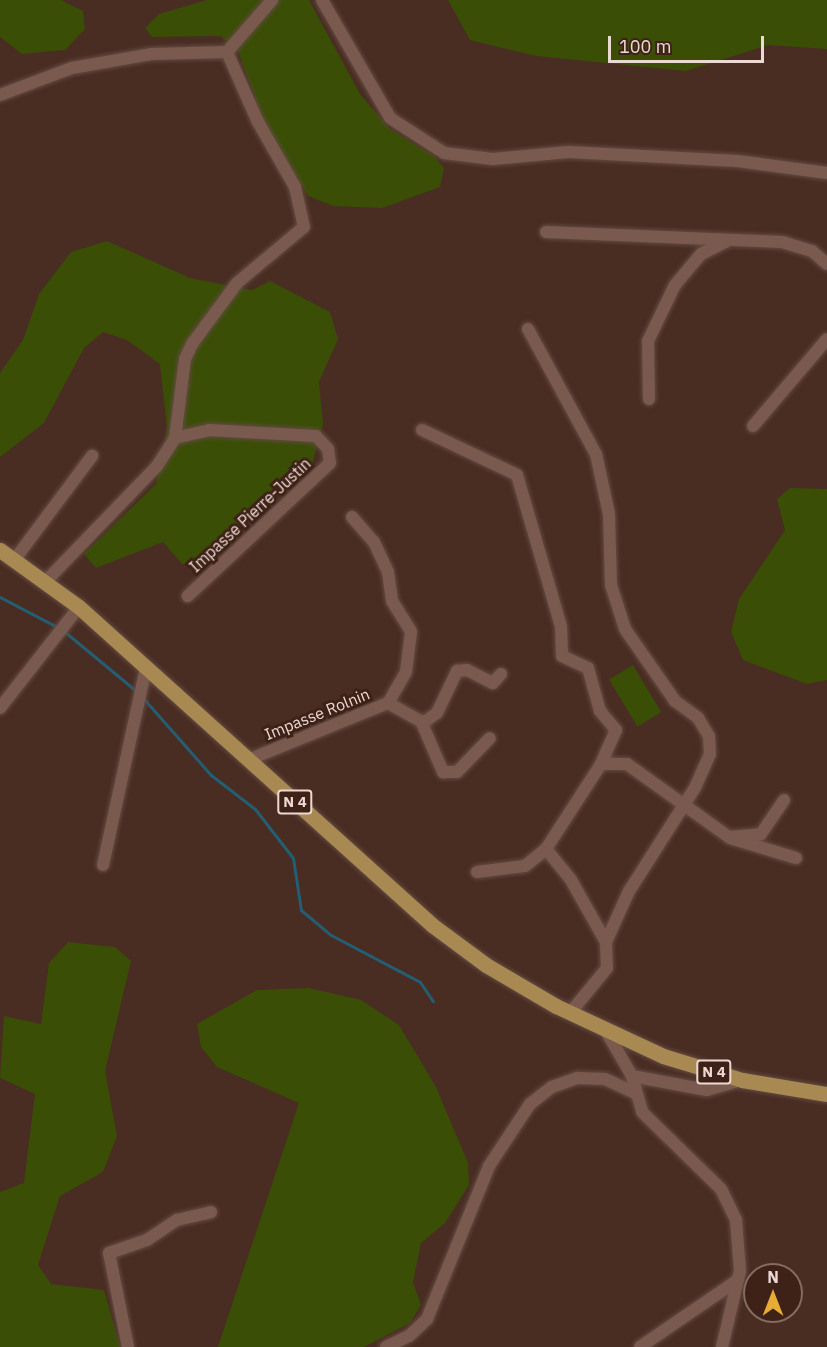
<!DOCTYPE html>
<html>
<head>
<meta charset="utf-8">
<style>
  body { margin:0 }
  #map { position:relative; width:827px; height:1347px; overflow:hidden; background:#492c22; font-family:"IBM Plex Sans",sans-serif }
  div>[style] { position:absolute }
  .green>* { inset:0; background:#3a4e06; transform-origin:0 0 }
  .stream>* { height:3px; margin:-1.5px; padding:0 1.5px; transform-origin:1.5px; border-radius:1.5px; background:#235e73 }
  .roads { filter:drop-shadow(0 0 2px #634b42) drop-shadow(0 0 2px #634b42) }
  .minor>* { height:12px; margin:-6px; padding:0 6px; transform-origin:6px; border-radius:6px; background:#7a5a4e }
  .major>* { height:15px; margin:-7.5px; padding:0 7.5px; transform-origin:7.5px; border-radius:7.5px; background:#a88952 }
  span { translate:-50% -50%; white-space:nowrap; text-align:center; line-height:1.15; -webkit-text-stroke:6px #3e2218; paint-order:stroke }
  .shield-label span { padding:2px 4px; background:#3e2218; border:2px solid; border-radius:4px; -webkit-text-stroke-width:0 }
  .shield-label { font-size:15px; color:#edd9d3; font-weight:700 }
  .street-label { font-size:16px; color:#edd9d3 }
  .north { position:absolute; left:743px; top:1263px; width:60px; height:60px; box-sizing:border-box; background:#3e2218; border:2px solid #846b63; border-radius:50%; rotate:0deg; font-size:16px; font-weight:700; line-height:24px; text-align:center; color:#edd9d3 }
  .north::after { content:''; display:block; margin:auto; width:21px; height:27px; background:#e7ac36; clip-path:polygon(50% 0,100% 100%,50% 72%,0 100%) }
  .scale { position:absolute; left:608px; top:36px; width:156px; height:27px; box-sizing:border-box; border:3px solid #edd9d3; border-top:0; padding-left:8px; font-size:18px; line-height:21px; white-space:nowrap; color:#edd9d3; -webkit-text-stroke:4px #3e2218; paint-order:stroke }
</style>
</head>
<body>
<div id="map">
  <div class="green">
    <div style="clip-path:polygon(0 0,61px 0,83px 11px,85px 29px,65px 50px,22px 54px,0 37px)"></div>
    <div style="clip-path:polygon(207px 0,309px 0,360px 94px,390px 129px,434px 156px,444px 168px,440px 187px,382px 208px,333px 206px,308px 196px,264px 122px,238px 51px,220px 36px,152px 37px,145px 28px,159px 14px)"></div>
    <div style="clip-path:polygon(448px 0,827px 0,827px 49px,768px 45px,686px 71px,536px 56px,470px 40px)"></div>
    <div style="clip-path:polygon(107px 241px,190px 278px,252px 290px,270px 281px,330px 312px,338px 339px,319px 382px,323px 424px,311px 469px,194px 564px,182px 564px,163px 542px,96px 568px,84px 554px,156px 484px,167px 428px,160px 364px,127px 340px,103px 332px,84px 348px,44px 423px,0 457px,0 373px,23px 340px,39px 294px,71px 252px)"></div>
    <div style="clip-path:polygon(790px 488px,827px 489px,827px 680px,807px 684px,743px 660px,731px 632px,739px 599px,785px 530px,777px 499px)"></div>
    <div style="left:633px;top:665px;width:55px;height:28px;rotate:59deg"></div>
    <div style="clip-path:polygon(68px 942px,115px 947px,131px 961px,105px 1071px,117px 1136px,103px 1172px,60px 1196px,38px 1265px,51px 1284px,104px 1290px,120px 1347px,0 1347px,0 1192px,24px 1183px,35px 1094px,0 1078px,4px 1016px,41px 1024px,49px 963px)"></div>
    <div style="clip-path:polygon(309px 988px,361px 1000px,399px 1025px,436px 1087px,468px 1163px,469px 1185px,445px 1223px,421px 1243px,413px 1282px,421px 1305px,410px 1323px,364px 1347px,218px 1347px,299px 1103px,217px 1067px,201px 1047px,197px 1024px,257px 990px)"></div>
  </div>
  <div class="stream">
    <div style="left:0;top:597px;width:67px;rotate:27.7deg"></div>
    <div style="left:65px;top:632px;width:92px;rotate:39.7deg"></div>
    <div style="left:143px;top:698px;width:103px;rotate:48.6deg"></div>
    <div style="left:211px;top:775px;width:56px;rotate:37.7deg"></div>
    <div style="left:255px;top:809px;width:62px;rotate:52.2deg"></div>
    <div style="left:293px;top:858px;width:53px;rotate:81.3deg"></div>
    <div style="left:301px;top:910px;width:39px;rotate:40deg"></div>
    <div style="left:331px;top:935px;width:101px;rotate:27.8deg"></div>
    <div style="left:420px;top:982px;width:23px;rotate:56deg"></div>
  </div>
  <div class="roads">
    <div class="minor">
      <div style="left:322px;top:0;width:136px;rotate:60deg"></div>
      <div style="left:390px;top:118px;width:64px;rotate:32.9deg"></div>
      <div style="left:444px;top:153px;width:49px;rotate:7deg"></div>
      <div style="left:493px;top:159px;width:76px;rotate:-5.3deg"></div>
      <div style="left:569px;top:152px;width:168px;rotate:3.1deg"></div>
      <div style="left:737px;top:161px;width:91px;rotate:7.6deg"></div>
      <div style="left:0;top:95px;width:77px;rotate:-20.6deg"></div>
      <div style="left:72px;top:68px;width:80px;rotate:-10deg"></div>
      <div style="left:151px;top:54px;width:76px;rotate:-1.5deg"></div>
      <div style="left:227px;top:52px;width:69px;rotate:-49.1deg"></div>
      <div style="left:546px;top:232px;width:236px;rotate:2.4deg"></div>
      <div style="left:782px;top:242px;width:31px;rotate:17deg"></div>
      <div style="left:812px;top:251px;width:20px;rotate:41deg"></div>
      <div style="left:528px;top:329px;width:142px;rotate:61.5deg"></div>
      <div style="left:596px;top:454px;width:61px;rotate:77.8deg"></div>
      <div style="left:609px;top:514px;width:71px;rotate:88.4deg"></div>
      <div style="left:611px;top:585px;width:46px;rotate:72.3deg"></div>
      <div style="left:625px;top:629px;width:88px;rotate:55.2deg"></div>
      <div style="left:675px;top:701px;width:29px;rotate:36deg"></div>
      <div style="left:698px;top:718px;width:21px;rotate:59deg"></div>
      <div style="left:709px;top:736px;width:18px;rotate:87deg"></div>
      <div style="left:710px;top:754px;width:35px;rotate:114deg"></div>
      <div style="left:696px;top:786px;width:125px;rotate:122.5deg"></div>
      <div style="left:629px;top:891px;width:56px;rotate:114.3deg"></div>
      <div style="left:606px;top:942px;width:26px;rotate:88deg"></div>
      <div style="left:607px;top:968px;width:58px;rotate:129.4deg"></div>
      <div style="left:649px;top:399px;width:58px;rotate:-91deg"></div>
      <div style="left:648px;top:341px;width:62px;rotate:-64.3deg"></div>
      <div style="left:675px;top:285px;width:40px;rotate:-50deg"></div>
      <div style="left:701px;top:254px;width:28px;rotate:-26deg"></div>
      <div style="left:753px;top:426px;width:114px;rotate:-49.6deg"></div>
      <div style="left:422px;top:430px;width:105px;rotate:25.3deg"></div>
      <div style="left:517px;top:475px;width:157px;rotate:73.8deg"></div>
      <div style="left:561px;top:626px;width:30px;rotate:88deg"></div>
      <div style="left:562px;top:656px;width:29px;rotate:25deg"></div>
      <div style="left:588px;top:668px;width:45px;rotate:74.4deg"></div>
      <div style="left:600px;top:711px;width:25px;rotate:50deg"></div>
      <div style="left:616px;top:730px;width:37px;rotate:114deg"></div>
      <div style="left:175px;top:438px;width:80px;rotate:-82.8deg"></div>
      <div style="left:185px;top:359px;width:17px;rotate:-65deg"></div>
      <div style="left:192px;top:344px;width:76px;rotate:-53.6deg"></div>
      <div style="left:237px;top:283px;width:87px;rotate:-39.9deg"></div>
      <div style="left:304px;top:227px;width:41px;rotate:-102.7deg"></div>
      <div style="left:295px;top:187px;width:75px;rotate:-119.6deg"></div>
      <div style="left:258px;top:122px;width:77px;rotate:-113.9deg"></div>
      <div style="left:352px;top:517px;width:33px;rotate:49deg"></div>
      <div style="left:374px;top:542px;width:33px;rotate:65deg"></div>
      <div style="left:388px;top:572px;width:29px;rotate:82deg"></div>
      <div style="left:392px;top:601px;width:36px;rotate:58deg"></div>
      <div style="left:411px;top:632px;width:40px;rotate:97.1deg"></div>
      <div style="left:406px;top:672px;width:36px;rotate:120deg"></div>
      <div style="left:15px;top:559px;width:129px;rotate:-53.2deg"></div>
      <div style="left:47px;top:580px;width:158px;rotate:-46deg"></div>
      <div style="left:157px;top:466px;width:33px;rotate:-57deg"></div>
      <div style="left:175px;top:438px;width:35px;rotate:-13deg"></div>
      <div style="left:209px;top:430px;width:107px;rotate:3.2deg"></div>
      <div style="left:316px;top:436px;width:18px;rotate:47deg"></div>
      <div style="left:328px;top:449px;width:14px;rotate:82deg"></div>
      <div style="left:330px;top:463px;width:195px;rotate:136.9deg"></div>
      <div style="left:0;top:708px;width:128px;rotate:-52deg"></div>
      <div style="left:423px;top:723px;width:17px;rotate:-36deg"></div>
      <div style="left:437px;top:713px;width:47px;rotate:-64.5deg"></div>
      <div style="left:457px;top:671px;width:10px;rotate:-6deg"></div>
      <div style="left:467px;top:670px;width:29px;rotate:27deg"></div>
      <div style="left:493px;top:683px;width:12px;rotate:-48deg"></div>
      <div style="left:248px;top:760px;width:151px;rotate:-22.2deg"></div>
      <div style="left:388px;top:703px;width:38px;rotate:29deg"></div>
      <div style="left:421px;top:721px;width:56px;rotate:66.7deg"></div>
      <div style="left:443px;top:772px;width:14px"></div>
      <div style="left:457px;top:772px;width:47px;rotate:-45.9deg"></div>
      <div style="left:730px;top:838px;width:69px;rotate:16.9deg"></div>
      <div style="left:546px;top:849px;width:40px;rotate:51deg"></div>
      <div style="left:571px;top:880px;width:71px;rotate:60.6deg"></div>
      <div style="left:103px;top:865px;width:202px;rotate:-77.7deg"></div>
      <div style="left:477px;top:872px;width:48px;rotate:-7.1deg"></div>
      <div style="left:525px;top:866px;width:27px;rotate:-39deg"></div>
      <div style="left:546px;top:849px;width:101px;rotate:-57.1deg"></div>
      <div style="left:601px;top:764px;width:26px"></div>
      <div style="left:627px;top:764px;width:125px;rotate:35.6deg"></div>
      <div style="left:729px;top:837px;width:32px;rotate:-5deg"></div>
      <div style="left:761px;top:834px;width:41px;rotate:-55.9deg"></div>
      <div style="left:606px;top:1031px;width:52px;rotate:60deg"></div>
      <div style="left:632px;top:1076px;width:37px;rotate:74deg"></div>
      <div style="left:642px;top:1112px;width:110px;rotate:44.3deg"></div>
      <div style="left:721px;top:1189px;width:34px;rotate:64deg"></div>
      <div style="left:736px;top:1220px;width:51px;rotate:85.5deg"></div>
      <div style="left:740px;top:1271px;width:78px;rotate:103.3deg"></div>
      <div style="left:632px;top:1076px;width:76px;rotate:10.6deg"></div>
      <div style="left:707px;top:1090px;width:36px;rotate:-16deg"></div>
      <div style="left:128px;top:1347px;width:96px;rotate:-101.4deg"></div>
      <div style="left:109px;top:1253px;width:40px;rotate:-18.9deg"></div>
      <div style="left:147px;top:1240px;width:36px;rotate:-34deg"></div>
      <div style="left:177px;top:1220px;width:35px;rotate:-13deg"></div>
      <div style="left:386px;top:1347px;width:25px;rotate:-26deg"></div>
      <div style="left:409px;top:1336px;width:25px;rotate:-43deg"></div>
      <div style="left:427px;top:1319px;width:165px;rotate:-67.9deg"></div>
      <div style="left:489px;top:1166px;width:74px;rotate:-56.5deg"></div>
      <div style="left:530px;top:1104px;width:28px;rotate:-38deg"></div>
      <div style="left:552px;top:1087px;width:27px;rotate:-20deg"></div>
      <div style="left:577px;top:1078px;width:28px;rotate:2deg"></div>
      <div style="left:605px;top:1079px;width:31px;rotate:25deg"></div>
      <div style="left:640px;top:1347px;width:119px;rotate:-34.4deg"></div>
    </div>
    <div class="major">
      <div style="left:0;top:550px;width:97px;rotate:35.8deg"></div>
      <div style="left:79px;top:607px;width:475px;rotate:42deg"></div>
      <div style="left:432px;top:925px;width:67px;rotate:36.5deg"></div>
      <div style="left:486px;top:965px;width:81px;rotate:30.4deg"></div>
      <div style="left:556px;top:1006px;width:118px;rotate:25deg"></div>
      <div style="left:663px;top:1056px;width:83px;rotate:16.9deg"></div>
      <div style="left:742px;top:1080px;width:86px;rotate:9.4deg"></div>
    </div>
  </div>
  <div class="shield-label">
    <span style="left:295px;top:802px">N 4</span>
    <span style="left:714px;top:1072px">N 4</span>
  </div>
  <div class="street-label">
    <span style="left:250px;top:515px;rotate:-43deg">Impasse Pierre-Justin</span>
    <span style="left:317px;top:714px;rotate:-22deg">Impasse Rolnin</span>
  </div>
  <div class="north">N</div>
  <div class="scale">100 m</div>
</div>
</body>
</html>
